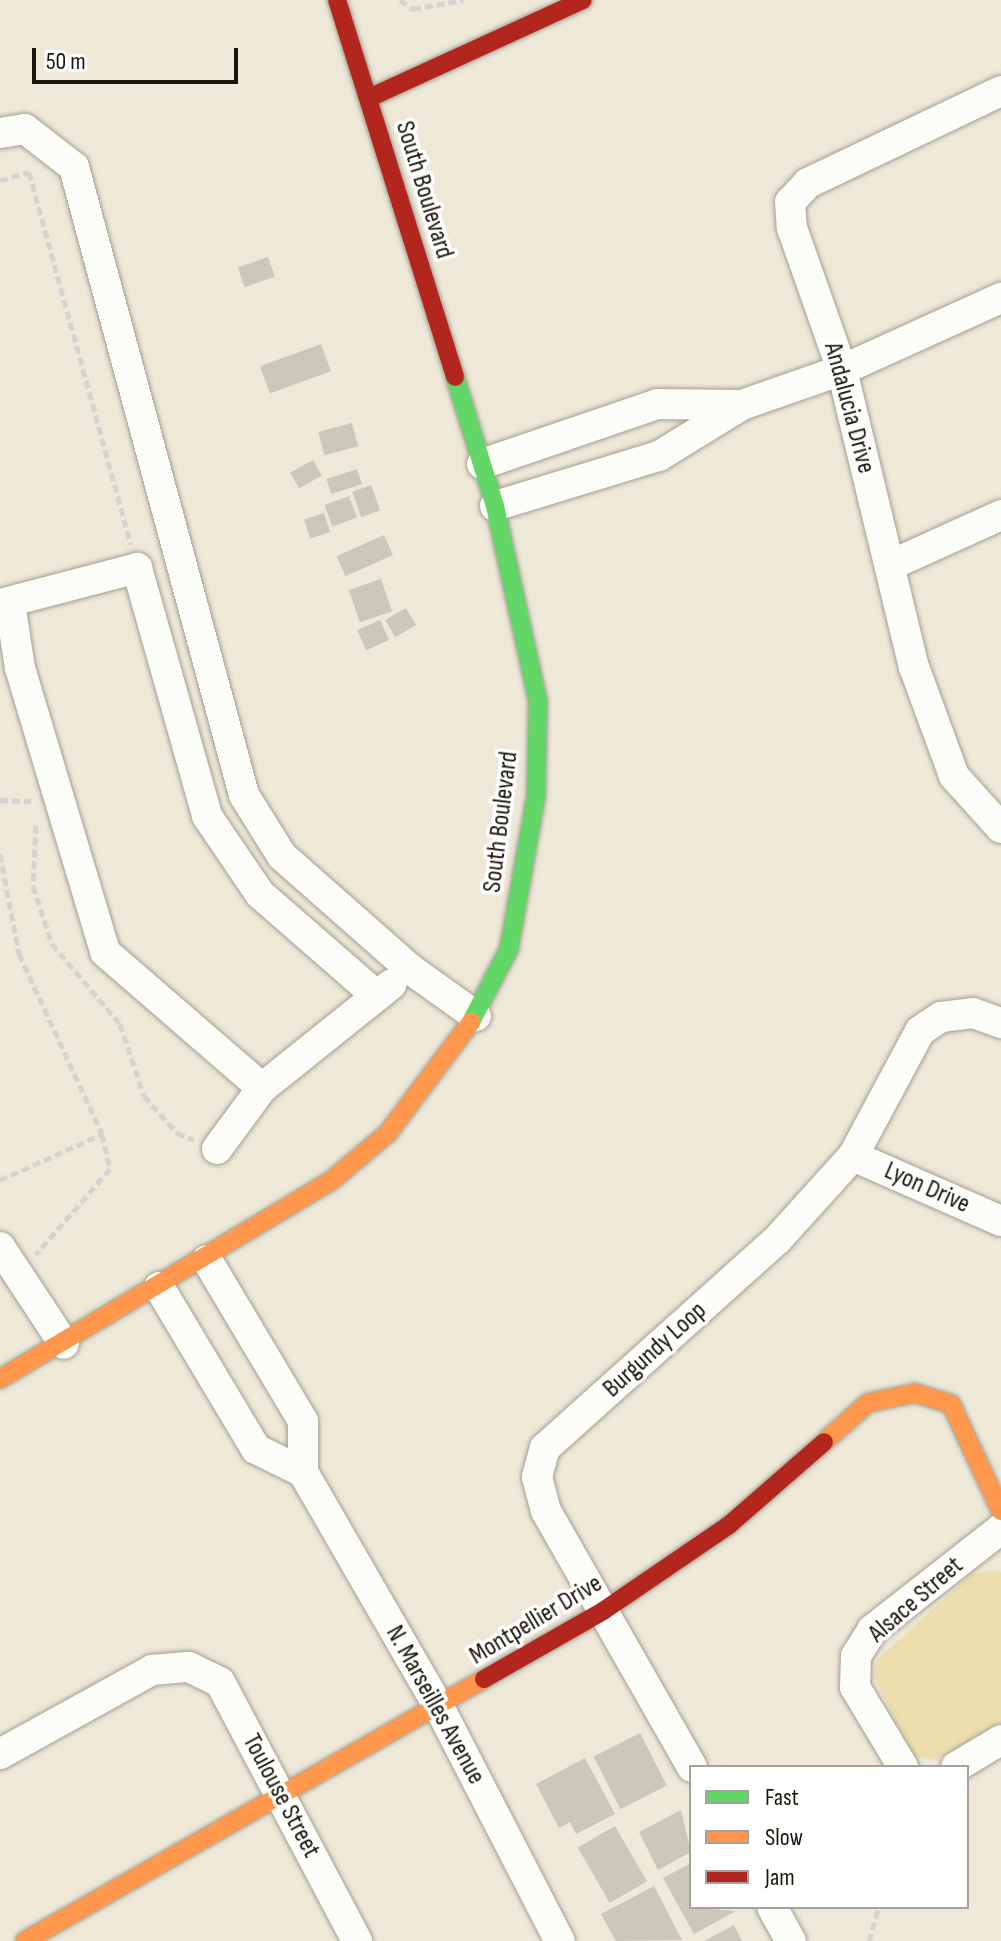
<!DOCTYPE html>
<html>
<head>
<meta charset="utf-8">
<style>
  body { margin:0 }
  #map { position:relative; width:1001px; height:1941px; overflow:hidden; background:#ede8d7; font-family:"Sofia Sans Condensed",sans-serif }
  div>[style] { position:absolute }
  .green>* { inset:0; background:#ecdead }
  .building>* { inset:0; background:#cbc8bb; transform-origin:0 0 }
  .path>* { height:5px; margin-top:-2.5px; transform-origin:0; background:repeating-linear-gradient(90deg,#d4d3ce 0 8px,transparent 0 12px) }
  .roads { filter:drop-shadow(0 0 2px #a39f93) drop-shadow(0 0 2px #a39f93) }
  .street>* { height:30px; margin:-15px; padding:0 15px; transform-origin:15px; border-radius:15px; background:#fcfcf9 }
  .fast>* { height:18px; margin:-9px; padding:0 9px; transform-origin:9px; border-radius:9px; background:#63d668 }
  .slow>* { height:18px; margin:-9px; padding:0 9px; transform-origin:9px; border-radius:9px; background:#ff974d }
  .jam>* { height:18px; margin:-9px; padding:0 9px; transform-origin:9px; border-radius:9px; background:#b3261e }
  span { translate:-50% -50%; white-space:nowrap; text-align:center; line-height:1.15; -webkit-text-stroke:7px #fff; paint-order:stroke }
  .street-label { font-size:26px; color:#19160b }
  .legend { position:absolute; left:689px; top:1765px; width:280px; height:144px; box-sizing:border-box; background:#fff; border:2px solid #a3a29d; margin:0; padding:10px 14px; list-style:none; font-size:24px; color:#19160b }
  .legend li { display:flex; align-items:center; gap:16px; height:40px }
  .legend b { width:40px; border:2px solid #a3a29d }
  .scale { position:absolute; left:32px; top:48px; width:206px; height:36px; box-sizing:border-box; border:4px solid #19160b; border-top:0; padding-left:10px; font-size:24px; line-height:28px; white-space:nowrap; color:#19160b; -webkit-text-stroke:6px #fff; paint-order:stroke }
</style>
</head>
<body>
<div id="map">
  <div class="green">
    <div style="clip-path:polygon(993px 1570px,1001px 1572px,1001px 1722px,936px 1760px,913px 1756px,874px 1676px,877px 1660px,970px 1575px)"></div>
  </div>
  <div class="building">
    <div style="left:268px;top:257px;width:21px;height:32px;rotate:71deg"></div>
    <div style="left:321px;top:344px;width:29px;height:65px;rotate:70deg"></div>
    <div style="left:352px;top:423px;width:24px;height:35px;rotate:75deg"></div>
    <div style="left:313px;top:460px;width:18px;height:26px;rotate:61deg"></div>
    <div style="left:357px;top:469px;width:16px;height:32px;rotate:72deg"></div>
    <div style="left:371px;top:485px;width:27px;height:20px;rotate:70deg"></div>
    <div style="left:349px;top:496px;width:23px;height:26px;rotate:70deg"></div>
    <div style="left:324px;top:513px;width:20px;height:21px;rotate:72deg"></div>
    <div style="left:384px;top:535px;width:22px;height:52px;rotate:66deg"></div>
    <div style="left:381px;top:579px;width:34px;height:34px;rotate:71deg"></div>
    <div style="left:406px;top:608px;width:20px;height:24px;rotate:60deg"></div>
    <div style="left:380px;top:620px;width:22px;height:25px;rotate:66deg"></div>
    <div style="left:640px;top:1733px;width:59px;height:52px;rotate:63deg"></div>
    <div style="clip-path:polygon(585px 1758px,615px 1814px,576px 1834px,570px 1822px,559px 1828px,536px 1784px)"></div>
    <div style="clip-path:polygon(681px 1810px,691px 1852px,658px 1870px,639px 1832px)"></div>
    <div style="left:615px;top:1826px;width:64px;height:43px;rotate:60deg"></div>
    <div style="clip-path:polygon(691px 1863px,691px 1907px,736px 1911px,694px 1934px,663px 1878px)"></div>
    <div style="clip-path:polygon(654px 1886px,682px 1940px,616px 1941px,601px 1914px)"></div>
    <div style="clip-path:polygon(734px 1925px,742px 1941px,704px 1941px)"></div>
  </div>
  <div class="path">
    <div style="left:400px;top:0;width:16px;rotate:35deg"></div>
    <div style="left:413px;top:9px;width:51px;rotate:-10.2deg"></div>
    <div style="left:0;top:180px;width:30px;rotate:-15deg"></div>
    <div style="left:29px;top:172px;width:386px;rotate:74.7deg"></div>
    <div style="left:0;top:800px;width:31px;rotate:2deg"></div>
    <div style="left:36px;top:825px;width:61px;rotate:92.8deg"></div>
    <div style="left:33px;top:886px;width:61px;rotate:71.9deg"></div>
    <div style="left:52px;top:944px;width:105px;rotate:49.6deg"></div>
    <div style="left:120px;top:1024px;width:76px;rotate:71.6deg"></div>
    <div style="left:144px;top:1096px;width:50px;rotate:48.3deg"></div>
    <div style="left:177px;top:1133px;width:18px;rotate:22deg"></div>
    <div style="left:0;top:854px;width:102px;rotate:79.2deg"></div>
    <div style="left:19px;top:954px;width:198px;rotate:65.2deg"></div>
    <div style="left:102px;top:1134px;width:36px;rotate:77deg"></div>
    <div style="left:110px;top:1169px;width:113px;rotate:131deg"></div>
    <div style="left:0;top:1180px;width:112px;rotate:-24.3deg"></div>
    <div style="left:869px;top:1941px;width:35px;rotate:-74deg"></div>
  </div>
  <div class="roads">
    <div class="street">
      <div style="left:1001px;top:91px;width:214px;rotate:154.5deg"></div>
      <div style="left:808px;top:183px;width:26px;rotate:133deg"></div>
      <div style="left:790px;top:202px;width:26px;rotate:86deg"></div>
      <div style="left:792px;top:228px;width:151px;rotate:70.6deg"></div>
      <div style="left:842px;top:370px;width:306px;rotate:76.4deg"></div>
      <div style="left:914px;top:667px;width:116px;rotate:69.8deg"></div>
      <div style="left:954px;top:776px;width:70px;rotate:47.9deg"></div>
      <div style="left:0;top:133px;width:25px;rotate:-9deg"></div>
      <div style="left:25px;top:129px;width:62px;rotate:37.8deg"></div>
      <div style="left:74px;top:167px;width:651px;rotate:74.85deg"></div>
      <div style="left:244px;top:795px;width:72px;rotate:58.1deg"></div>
      <div style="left:282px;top:856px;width:171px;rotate:41.4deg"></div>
      <div style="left:410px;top:969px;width:81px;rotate:35.5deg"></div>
      <div style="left:482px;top:464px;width:185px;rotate:-18.9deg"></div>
      <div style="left:657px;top:404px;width:85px;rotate:0.7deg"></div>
      <div style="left:495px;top:506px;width:171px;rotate:-17deg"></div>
      <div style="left:659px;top:456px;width:97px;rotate:-31.6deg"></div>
      <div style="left:742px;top:405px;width:106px;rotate:-19.3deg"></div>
      <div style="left:842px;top:370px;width:175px;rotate:-24.4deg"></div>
      <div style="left:891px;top:565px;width:121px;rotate:-24.4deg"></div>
      <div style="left:10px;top:603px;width:66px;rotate:81.3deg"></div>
      <div style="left:20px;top:668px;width:296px;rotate:73.3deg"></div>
      <div style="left:105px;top:952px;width:208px;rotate:40.9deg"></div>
      <div style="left:0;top:604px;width:142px;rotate:-14.7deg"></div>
      <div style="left:137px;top:568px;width:258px;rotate:74.2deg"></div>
      <div style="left:207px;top:816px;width:94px;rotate:55.8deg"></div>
      <div style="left:260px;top:894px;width:155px;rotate:41.1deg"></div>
      <div style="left:217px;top:1149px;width:76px;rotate:-53.6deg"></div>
      <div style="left:262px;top:1088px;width:166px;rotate:-38.7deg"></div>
      <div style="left:853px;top:1156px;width:162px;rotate:23.7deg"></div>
      <div style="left:0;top:1247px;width:116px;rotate:56.6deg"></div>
      <div style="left:207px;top:1260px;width:187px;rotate:59.2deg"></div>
      <div style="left:303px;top:1421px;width:51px;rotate:90deg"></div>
      <div style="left:303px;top:1472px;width:274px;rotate:60deg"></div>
      <div style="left:440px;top:1709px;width:261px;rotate:62.7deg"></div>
      <div style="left:159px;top:1287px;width:189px;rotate:59.1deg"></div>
      <div style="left:256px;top:1449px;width:52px;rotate:26.1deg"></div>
      <div style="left:0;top:1754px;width:174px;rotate:-28.9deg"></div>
      <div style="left:152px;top:1670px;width:37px;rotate:-5deg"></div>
      <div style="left:189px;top:1667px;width:34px;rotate:26deg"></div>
      <div style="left:220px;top:1682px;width:293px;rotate:62.1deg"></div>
      <div style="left:692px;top:1767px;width:295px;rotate:-119.7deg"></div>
      <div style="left:546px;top:1511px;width:35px;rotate:-105deg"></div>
      <div style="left:537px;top:1477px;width:30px;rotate:-75deg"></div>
      <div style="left:545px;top:1448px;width:312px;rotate:-41.9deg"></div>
      <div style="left:777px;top:1240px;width:113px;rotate:-47.9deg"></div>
      <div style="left:853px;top:1156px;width:142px;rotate:-61.8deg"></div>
      <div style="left:920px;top:1031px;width:25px;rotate:-34deg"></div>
      <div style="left:941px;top:1017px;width:32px;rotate:-7deg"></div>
      <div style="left:973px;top:1013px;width:30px;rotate:20deg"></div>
      <div style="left:903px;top:1767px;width:93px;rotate:-121deg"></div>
      <div style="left:855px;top:1687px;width:31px;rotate:-88deg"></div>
      <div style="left:856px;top:1656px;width:31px;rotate:-58deg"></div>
      <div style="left:872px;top:1630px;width:164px;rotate:-38.1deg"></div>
      <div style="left:956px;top:1767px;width:52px;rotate:-31deg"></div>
      <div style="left:772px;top:1907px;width:39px;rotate:61deg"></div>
    </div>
    <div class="fast">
      <div style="left:455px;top:377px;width:135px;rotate:72.8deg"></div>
      <div style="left:495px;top:506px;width:200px;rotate:77.6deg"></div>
      <div style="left:538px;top:701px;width:95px;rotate:91.2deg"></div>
      <div style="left:536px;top:796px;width:155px;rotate:100deg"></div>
      <div style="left:509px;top:949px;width:82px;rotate:117.5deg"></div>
    </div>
    <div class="slow">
      <div style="left:0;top:1379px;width:386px;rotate:-30.9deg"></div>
      <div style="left:331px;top:1181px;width:75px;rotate:-40.1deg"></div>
      <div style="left:388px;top:1133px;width:139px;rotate:-53.2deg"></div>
      <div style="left:824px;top:1442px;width:59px;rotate:-41.6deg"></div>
      <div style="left:868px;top:1403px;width:48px;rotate:-12deg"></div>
      <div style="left:915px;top:1393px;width:38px;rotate:17deg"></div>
      <div style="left:951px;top:1404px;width:118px;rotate:65deg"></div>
      <div style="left:25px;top:1941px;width:529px;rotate:-29.72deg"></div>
    </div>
    <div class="jam">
      <div style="left:337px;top:0;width:395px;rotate:72.6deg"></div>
      <div style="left:369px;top:98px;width:235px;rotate:-24.6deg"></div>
      <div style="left:484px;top:1679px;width:137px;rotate:-29.7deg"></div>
      <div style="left:603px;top:1611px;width:153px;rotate:-34.3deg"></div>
      <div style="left:729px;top:1525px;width:126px;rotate:-41.1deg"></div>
    </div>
  </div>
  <div class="street-label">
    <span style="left:424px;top:190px;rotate:73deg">South Boulevard</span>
    <span style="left:849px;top:408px;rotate:75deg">Andalucia Drive</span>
    <span style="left:501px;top:822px;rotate:-83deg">South Boulevard</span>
    <span style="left:927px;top:1188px;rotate:24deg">Lyon Drive</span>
    <span style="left:655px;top:1350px;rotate:-42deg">Burgundy Loop</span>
    <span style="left:916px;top:1600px;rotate:-41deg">Alsace Street</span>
    <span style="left:536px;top:1620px;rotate:-31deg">Montpellier Drive</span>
    <span style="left:435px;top:1705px;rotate:61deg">N. Marseilles Avenue</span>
    <span style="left:281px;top:1796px;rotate:62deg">Toulouse Street</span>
  </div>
  <ul class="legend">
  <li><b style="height:10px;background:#63d668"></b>Fast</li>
  <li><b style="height:10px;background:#ff974d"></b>Slow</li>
  <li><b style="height:10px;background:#b3261e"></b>Jam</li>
  </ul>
  <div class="scale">50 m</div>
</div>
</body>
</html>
